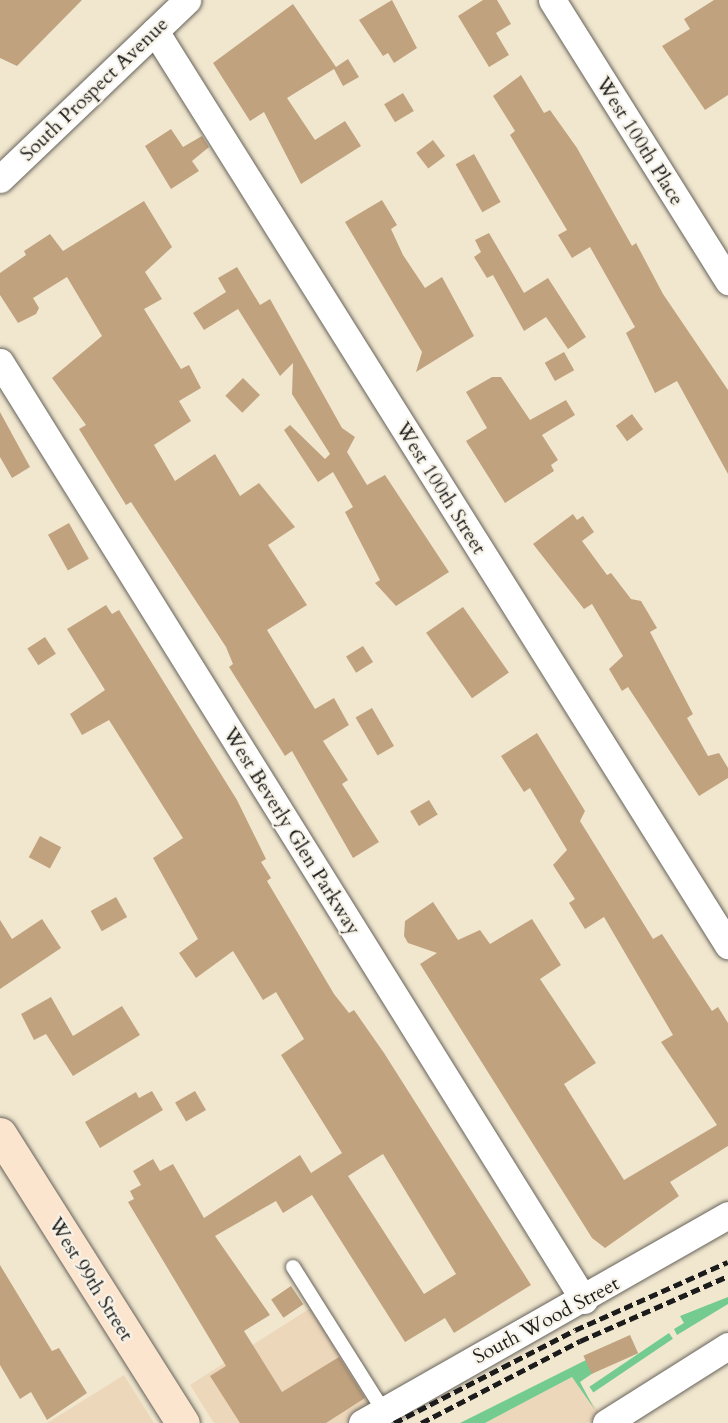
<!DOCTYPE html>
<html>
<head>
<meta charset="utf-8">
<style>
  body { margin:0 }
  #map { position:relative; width:728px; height:1423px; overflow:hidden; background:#f1e7cf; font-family:Cardo,serif }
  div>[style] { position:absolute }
  .built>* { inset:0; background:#edd7bb }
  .green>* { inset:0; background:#74cb90; transform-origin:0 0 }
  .building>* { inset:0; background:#c0a27e; transform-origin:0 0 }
  .roads { filter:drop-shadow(0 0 2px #67635b) drop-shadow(0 0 2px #67635b) }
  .lane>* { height:14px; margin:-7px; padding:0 7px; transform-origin:7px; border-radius:7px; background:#fff }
  .street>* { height:27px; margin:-13.5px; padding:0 13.5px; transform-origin:13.5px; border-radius:13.5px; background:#fff }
  .secondary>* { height:33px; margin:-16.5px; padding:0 16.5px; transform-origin:16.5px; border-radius:16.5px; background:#fce5cf }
  .rail>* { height:4.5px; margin-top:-2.25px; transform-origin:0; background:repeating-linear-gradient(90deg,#1c1c1c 0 9px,transparent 0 13.5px) }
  span { translate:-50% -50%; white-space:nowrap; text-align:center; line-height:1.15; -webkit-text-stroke:4.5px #f7f3e8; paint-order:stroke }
  .street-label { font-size:20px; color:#1c1c1c }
</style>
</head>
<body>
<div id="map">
  <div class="built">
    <div style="clip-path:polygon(323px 1300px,384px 1398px,345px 1423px,214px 1423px,190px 1385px)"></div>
    <div style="clip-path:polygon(124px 1375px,154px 1423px,47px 1423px)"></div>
    <div style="clip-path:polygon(572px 1377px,601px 1414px,587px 1423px,485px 1423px)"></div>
  </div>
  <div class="green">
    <div style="clip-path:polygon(728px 1297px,728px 1304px,677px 1335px,674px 1329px,684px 1323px,680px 1316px)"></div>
    <div style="left:669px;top:1333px;width:7px;height:96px;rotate:56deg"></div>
    <div style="clip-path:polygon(586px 1360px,593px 1373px,580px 1382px,595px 1410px,572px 1377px,485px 1423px,460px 1423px)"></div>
  </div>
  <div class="building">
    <div style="clip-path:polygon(0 0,82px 0,17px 66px,0 58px)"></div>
    <div style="clip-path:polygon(392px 0,417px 48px,394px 63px,388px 53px,383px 56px,359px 20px)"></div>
    <div style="clip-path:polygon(483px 0,497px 0,511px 24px,496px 33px,509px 55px,489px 67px,458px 16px)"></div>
    <div style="clip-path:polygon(714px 0,728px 0,728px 95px,705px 110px,662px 46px,690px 29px,684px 19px)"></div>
    <div style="clip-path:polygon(293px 4px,336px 67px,348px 59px,359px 77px,343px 86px,334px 69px,287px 98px,315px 140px,345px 121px,361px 146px,301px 184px,264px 112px,250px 121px,213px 63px)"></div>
    <div style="clip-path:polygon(521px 75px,544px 113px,550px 110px,577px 148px,632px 246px,636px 243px,663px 294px,728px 390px,728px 474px,677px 381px,655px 393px,626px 333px,635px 327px,590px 247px,572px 258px,558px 235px,567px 230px,510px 135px,515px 131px,493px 96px)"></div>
    <div style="left:403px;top:93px;width:21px;height:22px;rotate:59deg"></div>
    <div style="clip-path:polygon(171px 129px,183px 147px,202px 136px,209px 147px,192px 161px,199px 171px,171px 189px,145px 146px)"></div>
    <div style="left:433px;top:140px;width:20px;height:21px;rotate:53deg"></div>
    <div style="left:474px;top:154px;width:55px;height:21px;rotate:61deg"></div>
    <div style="clip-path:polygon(382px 200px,397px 225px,391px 229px,403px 255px,425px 288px,442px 277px,474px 336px,416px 372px,422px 352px,345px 222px)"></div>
    <div style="clip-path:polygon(144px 201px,172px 247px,145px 272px,162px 299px,144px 309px,181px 369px,189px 365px,201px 388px,179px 401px,191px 421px,154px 445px,175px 481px,215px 454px,240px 496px,259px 483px,295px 527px,268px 545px,307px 605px,267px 630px,315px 709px,334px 698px,349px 725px,323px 741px,348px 780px,342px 784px,379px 842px,353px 858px,292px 751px,285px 756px,229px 667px,233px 664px,226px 647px,131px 502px,126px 505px,79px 429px,86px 425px,52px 378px,102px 336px,67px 277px,33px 298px,39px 308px,36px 314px,18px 323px,0 295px,0 273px,26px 255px,24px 251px,50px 234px,63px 251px)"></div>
    <div style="clip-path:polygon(489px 233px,524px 293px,548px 278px,586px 337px,568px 349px,546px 317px,524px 331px,493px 275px,487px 278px,474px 257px,481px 252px,475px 240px)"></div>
    <div style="clip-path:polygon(237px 267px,260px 305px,270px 299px,342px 428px,355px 437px,347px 452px,367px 485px,385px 475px,449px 572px,396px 606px,375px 583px,380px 580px,345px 512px,353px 507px,333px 472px,318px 482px,284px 430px,290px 425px,325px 459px,330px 454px,292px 394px,293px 363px,280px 376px,238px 309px,204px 330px,193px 313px,226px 292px,218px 278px)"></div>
    <div style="left:564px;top:352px;width:21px;height:22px;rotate:61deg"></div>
    <div style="clip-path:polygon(492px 377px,501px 377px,530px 420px,566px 400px,575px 415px,542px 435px,558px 460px,551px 465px,554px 471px,505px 503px,466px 441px,487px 428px,466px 392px)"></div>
    <div style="left:243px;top:378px;width:24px;height:25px;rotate:45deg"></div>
    <div style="clip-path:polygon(0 412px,30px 467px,12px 478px,0 457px)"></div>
    <div style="left:632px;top:414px;width:19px;height:20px;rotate:54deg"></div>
    <div style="clip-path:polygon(573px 514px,577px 520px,583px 516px,594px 532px,582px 541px,607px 575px,611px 573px,631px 599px,641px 601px,657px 628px,650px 632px,693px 714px,687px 718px,708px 756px,719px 753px,728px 768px,728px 778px,699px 796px,628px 687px,622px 691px,609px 669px,623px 656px,592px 604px,584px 609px,533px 544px)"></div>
    <div style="left:69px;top:523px;width:41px;height:24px;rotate:61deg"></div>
    <div style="clip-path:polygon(evenodd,106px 605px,112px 614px,119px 610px,237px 800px,266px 859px,261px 862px,271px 878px,267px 881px,334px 994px,349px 1013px,354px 1010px,384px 1053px,531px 1285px,454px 1333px,445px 1318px,405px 1342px,312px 1195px,283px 1213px,276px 1201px,215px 1236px,270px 1315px,244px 1331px,282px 1392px,339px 1357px,365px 1398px,326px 1423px,240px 1423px,210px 1376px,226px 1366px,128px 1202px,134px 1199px,130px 1191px,141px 1185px,133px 1171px,153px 1159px,160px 1171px,173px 1164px,204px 1218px,300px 1155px,311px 1173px,342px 1153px,281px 1055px,304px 1039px,276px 992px,263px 1000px,233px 951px,196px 978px,179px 953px,198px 939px,153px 858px,183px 838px,109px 720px,82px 735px,70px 714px,105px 690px,67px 629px,106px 605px,383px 1154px,456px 1274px,424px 1294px,348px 1176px,383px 1154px)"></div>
    <div style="left:463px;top:607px;width:80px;height:45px;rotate:55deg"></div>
    <div style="left:45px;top:637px;width:20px;height:21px;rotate:57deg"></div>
    <div style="left:363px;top:646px;width:19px;height:20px;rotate:58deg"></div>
    <div style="left:372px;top:708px;width:44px;height:19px;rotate:60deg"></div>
    <div style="clip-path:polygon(537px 733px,585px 811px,580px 821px,653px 939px,662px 934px,712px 1011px,718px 1007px,728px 1023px,728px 1146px,670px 1182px,679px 1196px,605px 1248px,592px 1238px,420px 964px,437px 953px,408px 943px,404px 936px,405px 921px,433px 902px,458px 940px,480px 930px,490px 944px,532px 919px,561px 965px,540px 979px,596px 1063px,564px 1084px,624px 1180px,717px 1125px,661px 1042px,673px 1035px,604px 917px,585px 929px,569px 903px,575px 899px,553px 865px,567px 850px,530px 788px,524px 792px,501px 756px)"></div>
    <div style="left:429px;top:800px;width:17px;height:22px;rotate:59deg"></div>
    <div style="left:40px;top:836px;width:24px;height:24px;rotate:28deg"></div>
    <div style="left:116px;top:897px;width:23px;height:29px;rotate:61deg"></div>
    <div style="clip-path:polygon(42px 919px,61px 948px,0 989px,0 920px,12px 939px)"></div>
    <div style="clip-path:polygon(51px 997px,73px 1036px,122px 1006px,140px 1035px,73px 1076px,46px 1034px,34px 1040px,21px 1014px)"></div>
    <div style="clip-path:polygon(152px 1091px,163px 1110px,100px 1148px,85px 1122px,136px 1092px,139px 1098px)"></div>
    <div style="left:195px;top:1091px;width:22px;height:23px;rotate:60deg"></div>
    <div style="clip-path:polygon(0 1265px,52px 1351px,59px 1348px,87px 1393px,47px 1420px,31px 1392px,20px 1399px,0 1365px)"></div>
    <div style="left:291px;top:1286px;width:22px;height:24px;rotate:56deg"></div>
    <div style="left:630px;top:1335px;width:20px;height:51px;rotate:66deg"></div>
  </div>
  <div class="roads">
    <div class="lane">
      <div style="left:293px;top:1267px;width:169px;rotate:57.8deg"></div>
    </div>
    <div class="street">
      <div style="left:552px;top:0;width:332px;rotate:57.9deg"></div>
      <div style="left:155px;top:31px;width:1079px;rotate:57.92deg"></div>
      <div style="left:0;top:179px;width:259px;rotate:-43.7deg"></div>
      <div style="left:0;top:362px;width:1105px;rotate:58.09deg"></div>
      <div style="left:362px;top:1423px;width:421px;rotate:-29.6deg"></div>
      <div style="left:606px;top:1423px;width:144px;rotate:-32.3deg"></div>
    </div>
    <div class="secondary">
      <div style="left:0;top:1134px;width:342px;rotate:57.7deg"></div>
    </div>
  </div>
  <div class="rail">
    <div style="left:394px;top:1423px;width:203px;rotate:-27.2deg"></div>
    <div style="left:575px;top:1330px;width:167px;rotate:-24deg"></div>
    <div style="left:421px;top:1423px;width:179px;rotate:-27.3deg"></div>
    <div style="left:580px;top:1341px;width:162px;rotate:-23.7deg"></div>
  </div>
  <div class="street-label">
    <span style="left:94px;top:89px;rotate:-44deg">South Prospect Avenue</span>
    <span style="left:640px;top:141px;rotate:58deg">West 100th Place</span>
    <span style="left:441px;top:488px;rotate:58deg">West 100th Street</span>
    <span style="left:292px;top:831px;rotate:58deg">West Beverly Glen Parkway</span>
    <span style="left:91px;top:1279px;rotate:58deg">West 99th Street</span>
    <span style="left:546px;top:1320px;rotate:-28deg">South Wood Street</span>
  </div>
</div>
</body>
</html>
